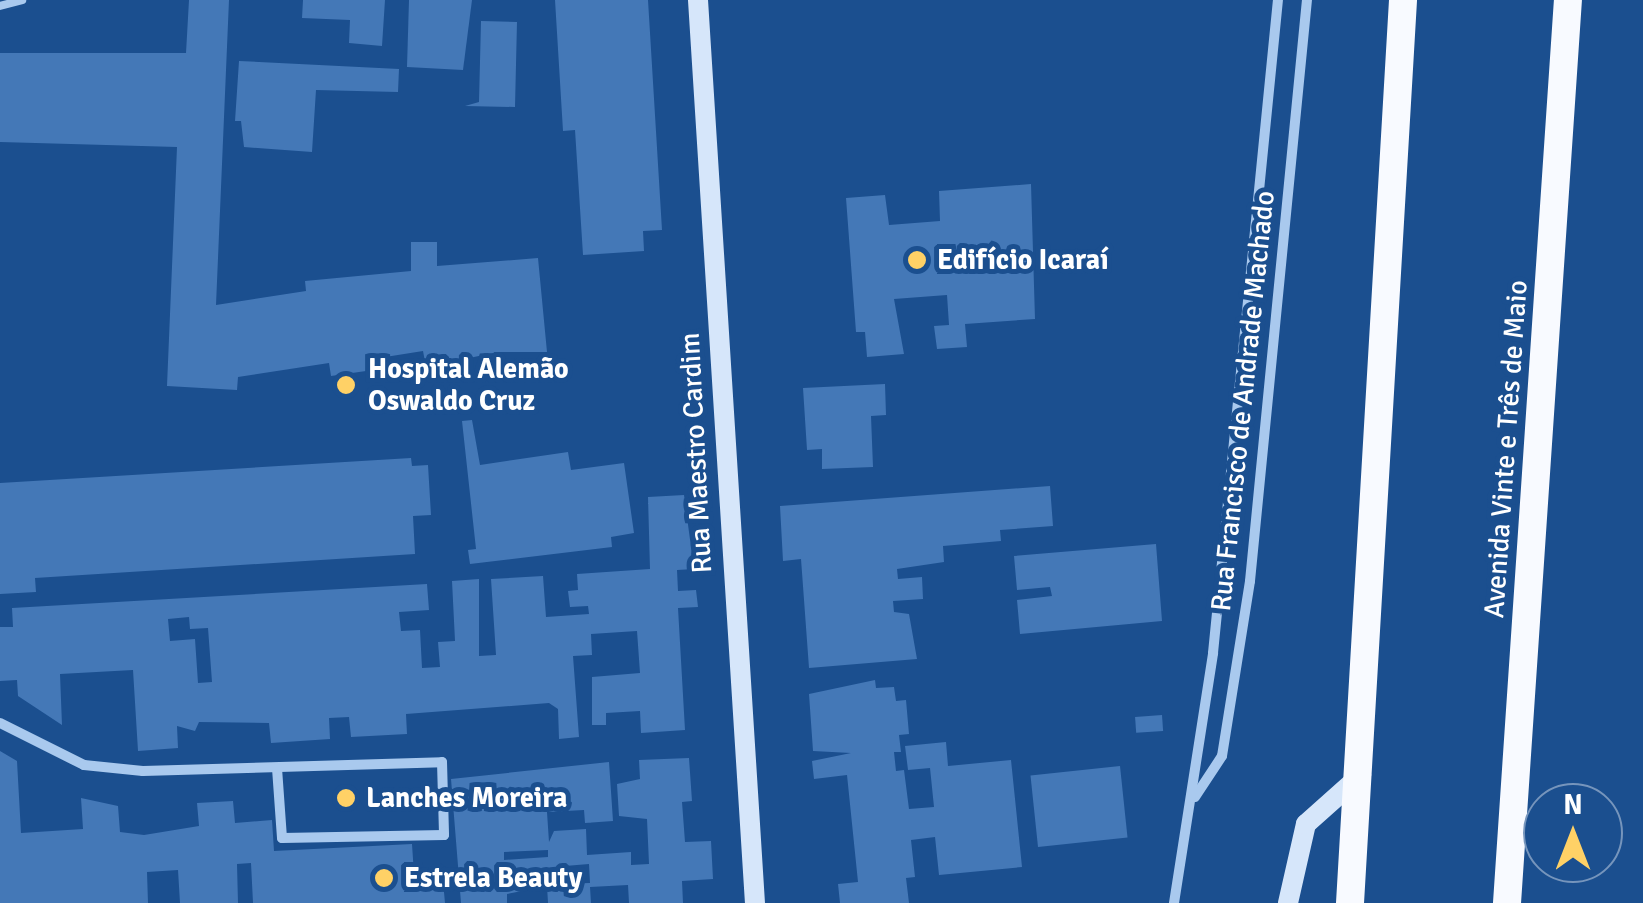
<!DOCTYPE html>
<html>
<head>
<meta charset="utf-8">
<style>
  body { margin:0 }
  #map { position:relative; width:1643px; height:903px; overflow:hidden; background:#1b4f8f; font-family:Signika,sans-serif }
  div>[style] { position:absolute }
  .building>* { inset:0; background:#4478b7; transform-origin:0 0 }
  .service>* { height:8px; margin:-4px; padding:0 4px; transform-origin:4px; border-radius:4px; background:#a9c9ee }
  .minor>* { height:10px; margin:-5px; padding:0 5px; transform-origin:5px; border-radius:5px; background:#a9c9ee }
  .secondary>* { height:20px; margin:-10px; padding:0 10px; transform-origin:10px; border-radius:10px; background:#d6e6fa }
  .trunk>* { height:28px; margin:-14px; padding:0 14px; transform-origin:14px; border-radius:14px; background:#f8faff }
  .dots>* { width:28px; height:28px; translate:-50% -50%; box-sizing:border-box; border:5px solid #1b4f8f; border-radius:50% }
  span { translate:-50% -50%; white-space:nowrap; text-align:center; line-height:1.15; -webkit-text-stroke:10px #1b4f8f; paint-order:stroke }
  .poi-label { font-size:28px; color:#fff; font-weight:700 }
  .left { translate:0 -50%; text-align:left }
  .street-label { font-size:28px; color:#fff }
  .north { position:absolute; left:1523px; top:783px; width:100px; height:100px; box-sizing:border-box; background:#1b4f8f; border:2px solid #7695bc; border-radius:50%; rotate:0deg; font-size:28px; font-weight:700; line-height:40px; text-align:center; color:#fff }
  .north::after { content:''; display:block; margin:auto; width:35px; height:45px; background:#ffd166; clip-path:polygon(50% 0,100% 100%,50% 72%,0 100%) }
</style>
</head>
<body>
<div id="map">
  <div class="building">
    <div style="clip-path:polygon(189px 0,229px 0,216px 305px,306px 291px,305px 281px,411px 271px,411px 242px,437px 242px,437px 266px,538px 258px,547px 352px,498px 352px,426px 367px,423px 351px,379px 358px,380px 369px,331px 376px,329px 363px,238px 377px,237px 390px,167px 386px,177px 147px,0 142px,0 53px,186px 53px)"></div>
    <div style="clip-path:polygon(303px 0,385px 0,382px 46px,349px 43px,350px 20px,302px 18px)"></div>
    <div style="clip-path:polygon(409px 0,472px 0,463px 70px,407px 67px)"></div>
    <div style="clip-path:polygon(555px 0,648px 0,662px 230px,643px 231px,644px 251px,583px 255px,575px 130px,563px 131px)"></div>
    <div style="clip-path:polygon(481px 21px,517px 22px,515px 107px,465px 106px,479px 102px)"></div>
    <div style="clip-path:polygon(239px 61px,399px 69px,398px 92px,316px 90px,312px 152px,244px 147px,241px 121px,235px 121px)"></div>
    <div style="clip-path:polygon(1031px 184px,1035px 319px,965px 324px,967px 347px,937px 349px,934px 326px,949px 325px,947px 295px,894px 299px,904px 354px,867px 357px,865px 332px,856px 332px,846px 198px,885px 195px,889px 225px,940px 221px,939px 191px)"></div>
    <div style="clip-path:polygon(885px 384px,886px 415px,871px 416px,873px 467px,822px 469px,822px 449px,807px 450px,803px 388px)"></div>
    <div style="clip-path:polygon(472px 420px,480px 465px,568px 452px,571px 470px,624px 463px,634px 533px,611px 537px,612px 547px,470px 564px,468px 550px,476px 549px,462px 421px)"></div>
    <div style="clip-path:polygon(411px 458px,412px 466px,428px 465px,431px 515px,413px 516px,415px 554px,35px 578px,36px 592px,0 594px,0 483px)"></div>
    <div style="clip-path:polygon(1050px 486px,1053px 526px,1000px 530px,1001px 541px,943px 546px,944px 562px,897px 569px,898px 579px,922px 577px,923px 599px,893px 601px,894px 612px,909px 614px,917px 659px,809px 668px,801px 559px,783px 561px,780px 506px)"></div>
    <div style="clip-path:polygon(evenodd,684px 495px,694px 569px,677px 570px,678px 591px,696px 590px,698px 607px,678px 608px,685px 730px,641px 733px,640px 711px,606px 713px,606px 725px,592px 725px,592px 677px,640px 673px,637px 631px,591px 634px,592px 655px,573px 656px,579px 737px,559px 739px,558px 709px,549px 703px,406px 714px,407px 734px,351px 737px,349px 717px,329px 718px,330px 739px,271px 743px,269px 723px,199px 722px,195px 731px,177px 726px,178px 748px,138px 751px,133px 670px,60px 674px,62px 725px,18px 696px,17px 680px,0 681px,0 627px,13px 627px,12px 608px,427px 584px,429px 610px,399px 612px,401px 631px,420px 630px,422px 668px,440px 667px,438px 642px,455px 641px,452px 581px,479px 579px,479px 656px,496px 655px,491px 579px,543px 576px,546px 617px,589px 614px,588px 606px,570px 607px,568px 591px,578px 590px,577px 574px,650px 569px,648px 497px,684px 495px,189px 617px,190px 629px,208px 628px,212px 682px,198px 683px,195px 639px,170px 641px,168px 619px,189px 617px)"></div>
    <div style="clip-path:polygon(1156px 544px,1162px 621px,1020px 634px,1017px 600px,1052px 596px,1050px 587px,1017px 590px,1014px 556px)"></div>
    <div style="clip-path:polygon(875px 680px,876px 688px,894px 687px,896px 701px,906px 700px,909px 734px,899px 735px,901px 752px,894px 752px,896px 771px,904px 770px,909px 809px,934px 807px,930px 768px,908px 770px,905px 746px,946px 742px,948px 766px,1011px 760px,1022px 867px,939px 875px,935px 837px,911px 840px,915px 877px,906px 878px,909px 903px,840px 903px,838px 884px,858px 882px,847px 775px,814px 779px,812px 761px,851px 753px,813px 751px,809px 694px)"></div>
    <div style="left:1162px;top:715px;width:16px;height:27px;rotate:86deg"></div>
    <div style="clip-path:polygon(0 751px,17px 761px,21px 833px,83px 829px,81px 798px,118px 806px,120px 832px,144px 835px,199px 826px,197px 803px,233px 801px,235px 823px,272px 820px,274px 851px,412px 844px,414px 874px,442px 870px,445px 903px,253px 903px,251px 863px,237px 864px,238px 903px,180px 903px,178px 870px,147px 872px,148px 903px,0 903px)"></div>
    <div style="clip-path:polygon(evenodd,689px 758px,692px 801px,682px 802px,685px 842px,711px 841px,713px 879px,682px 881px,683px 903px,629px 903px,628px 885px,590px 887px,591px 903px,548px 903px,547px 886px,507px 894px,507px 903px,461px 903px,451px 779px,609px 762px,613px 821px,585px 823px,584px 810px,547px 812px,549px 842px,554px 831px,586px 829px,587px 855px,631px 852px,631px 865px,649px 864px,647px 819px,619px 816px,617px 784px,640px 779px,639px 760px,689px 758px,548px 850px,548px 857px,504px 860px,504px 852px,548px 850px,689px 758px,589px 864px,590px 883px,554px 884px,553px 867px,589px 864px)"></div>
    <div style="left:1120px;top:766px;width:72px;height:90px;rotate:84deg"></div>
  </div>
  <div class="service">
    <div style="left:0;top:6px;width:23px;rotate:-15deg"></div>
  </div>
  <div class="minor">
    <div style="left:0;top:723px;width:94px;rotate:26.6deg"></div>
    <div style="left:84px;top:765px;width:59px;rotate:5.8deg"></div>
    <div style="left:143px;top:771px;width:299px;rotate:-1.7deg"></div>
    <div style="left:442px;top:762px;width:73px;rotate:88.4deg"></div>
    <div style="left:444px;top:835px;width:162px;rotate:178.9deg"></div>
    <div style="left:282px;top:838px;width:70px;rotate:-94.1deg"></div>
    <div style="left:1195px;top:797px;width:49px;rotate:-56.6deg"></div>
    <div style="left:1222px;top:756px;width:177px;rotate:-80.9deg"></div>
    <div style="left:1250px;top:581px;width:584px;rotate:-84.4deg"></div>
    <div style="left:1174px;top:903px;width:253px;rotate:-81.1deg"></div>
    <div style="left:1213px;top:653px;width:656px;rotate:-84.32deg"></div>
  </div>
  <div class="secondary">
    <div style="left:698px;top:0;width:905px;rotate:86.39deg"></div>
    <div style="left:1288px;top:903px;width:81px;rotate:-77.2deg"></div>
    <div style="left:1306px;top:824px;width:74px;rotate:-41.7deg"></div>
  </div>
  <div class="trunk">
    <div style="left:1350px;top:903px;width:905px;rotate:-86.64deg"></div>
    <div style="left:1507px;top:903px;width:905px;rotate:-86.14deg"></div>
  </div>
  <div class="dots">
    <div style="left:917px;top:260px;background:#ffd166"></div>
    <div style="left:346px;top:385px;background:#ffd166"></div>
    <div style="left:346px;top:798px;background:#ffd166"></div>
    <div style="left:384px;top:878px;background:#ffd166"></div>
  </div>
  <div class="poi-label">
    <span class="left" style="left:937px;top:260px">Edifício Icaraí</span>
    <span class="left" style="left:368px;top:385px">Hospital Alemão<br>Oswaldo Cruz</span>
    <span class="left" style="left:366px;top:798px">Lanches Moreira</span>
    <span class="left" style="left:404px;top:878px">Estrela Beauty</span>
  </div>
  <div class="street-label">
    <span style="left:1243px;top:401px;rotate:-84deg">Rua Francisco de Andrade Machado</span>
    <span style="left:1506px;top:449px;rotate:-86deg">Avenida Vinte e Três de Maio</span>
    <span style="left:696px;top:453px;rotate:-93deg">Rua Maestro Cardim</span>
  </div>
  <div class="north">N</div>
</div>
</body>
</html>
